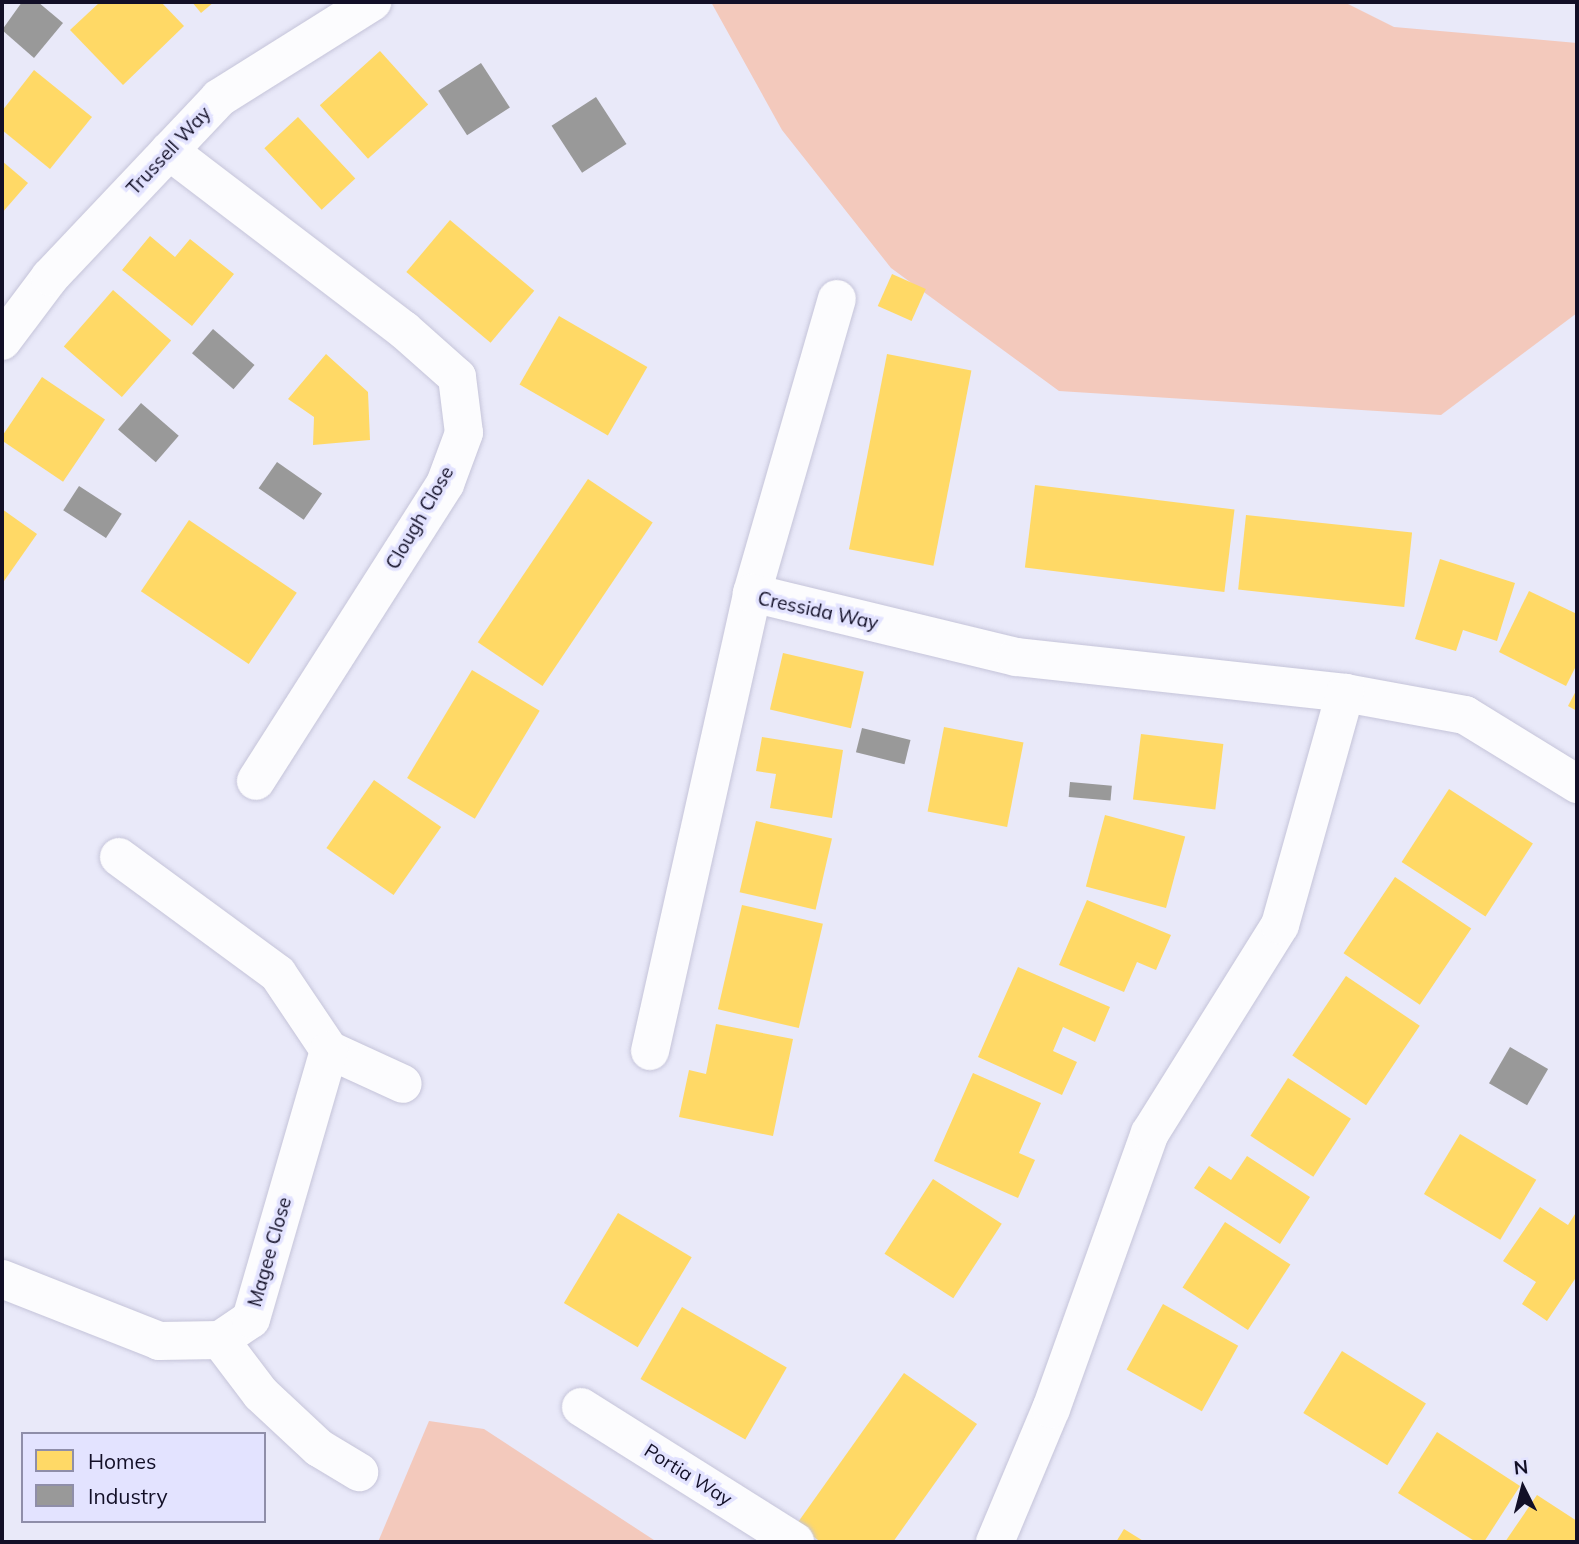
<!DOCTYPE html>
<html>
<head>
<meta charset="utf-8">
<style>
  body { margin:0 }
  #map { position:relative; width:1579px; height:1544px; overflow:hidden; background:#e9e9f9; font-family:Mulish,sans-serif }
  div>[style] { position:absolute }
  .green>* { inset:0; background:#f3c9bc }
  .homes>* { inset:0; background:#ffd966; transform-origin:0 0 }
  .industry>* { inset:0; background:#999; transform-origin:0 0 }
  .roads { filter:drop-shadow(0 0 2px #c5c4d9) drop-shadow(0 0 2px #c5c4d9) }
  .minor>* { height:38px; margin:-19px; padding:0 19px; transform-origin:19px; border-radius:19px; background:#fcfcfe }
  span { translate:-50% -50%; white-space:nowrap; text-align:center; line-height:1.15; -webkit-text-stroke:7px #e3e3ff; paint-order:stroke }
  .street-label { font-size:19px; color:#120f27 }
  .frame { position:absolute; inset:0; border:4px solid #120f27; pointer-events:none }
  .legend { position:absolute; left:21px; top:1432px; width:245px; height:91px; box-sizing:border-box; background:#e3e3ff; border:2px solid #8f8ea9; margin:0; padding:9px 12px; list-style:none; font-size:21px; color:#120f27 }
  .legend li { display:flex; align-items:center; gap:14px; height:35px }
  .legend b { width:35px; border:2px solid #8f8ea9 }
  .north { position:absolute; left:1488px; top:1453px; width:70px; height:70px; -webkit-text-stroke:5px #e3e3ff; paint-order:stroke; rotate:354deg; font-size:19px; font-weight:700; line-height:28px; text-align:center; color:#120f27 }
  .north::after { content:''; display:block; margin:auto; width:24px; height:32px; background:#120f27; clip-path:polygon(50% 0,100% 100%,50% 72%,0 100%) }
</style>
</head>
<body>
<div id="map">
  <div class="green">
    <div style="clip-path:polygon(711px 2px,1344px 2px,1394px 27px,1577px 43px,1577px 313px,1441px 415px,1059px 391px,891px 268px,782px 130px)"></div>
    <div style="clip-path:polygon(429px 1421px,484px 1429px,657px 1542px,378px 1542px)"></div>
  </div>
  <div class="homes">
    <div style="clip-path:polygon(100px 2px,161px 2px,184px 26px,123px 85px,70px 30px)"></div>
    <div style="clip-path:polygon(192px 2px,214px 2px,201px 13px)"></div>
    <div style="left:380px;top:51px;width:72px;height:81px;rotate:48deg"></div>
    <div style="clip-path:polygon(34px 70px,92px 117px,50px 169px,2px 130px,2px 111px)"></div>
    <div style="left:298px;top:117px;width:84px;height:46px;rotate:47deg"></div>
    <div style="clip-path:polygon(2px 161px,28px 183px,2px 213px)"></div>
    <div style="left:450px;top:220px;width:110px;height:68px;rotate:40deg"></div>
    <div style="clip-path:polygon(150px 236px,175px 257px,190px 239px,234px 274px,192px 326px,122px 270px)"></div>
    <div style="left:892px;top:274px;width:37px;height:35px;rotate:24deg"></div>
    <div style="left:113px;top:290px;width:77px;height:75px;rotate:41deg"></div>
    <div style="left:559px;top:316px;width:102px;height:79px;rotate:30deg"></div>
    <div style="clip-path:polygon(326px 354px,368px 392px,370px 440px,313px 445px,314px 417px,288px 399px)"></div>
    <div style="left:887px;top:354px;width:86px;height:199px;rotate:11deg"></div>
    <div style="left:42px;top:377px;width:76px;height:75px;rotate:34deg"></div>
    <div style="left:588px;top:479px;width:78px;height:197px;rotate:34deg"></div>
    <div style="left:1035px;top:485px;width:201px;height:83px;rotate:7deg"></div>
    <div style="clip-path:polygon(2px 509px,37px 534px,2px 584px)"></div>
    <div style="left:1246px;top:515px;width:167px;height:75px;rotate:6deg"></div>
    <div style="left:189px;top:520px;width:130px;height:86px;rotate:34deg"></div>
    <div style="clip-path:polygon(1440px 559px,1515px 583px,1497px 641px,1463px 630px,1456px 651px,1415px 639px)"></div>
    <div style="clip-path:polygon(1529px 591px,1577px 614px,1577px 664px,1566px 686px,1499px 652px)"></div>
    <div style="left:783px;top:653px;width:83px;height:58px;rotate:13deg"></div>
    <div style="left:472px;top:670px;width:79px;height:126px;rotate:31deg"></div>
    <div style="clip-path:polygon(1577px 689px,1577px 711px,1568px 706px)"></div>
    <div style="left:944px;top:727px;width:81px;height:86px;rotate:11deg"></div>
    <div style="left:1141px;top:734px;width:83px;height:66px;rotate:7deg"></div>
    <div style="clip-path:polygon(762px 737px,843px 750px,832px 818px,770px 808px,776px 774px,756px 771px)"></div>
    <div style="left:374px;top:780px;width:82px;height:83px;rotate:35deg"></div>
    <div style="left:1449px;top:789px;width:100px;height:87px;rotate:33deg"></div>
    <div style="left:1105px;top:815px;width:83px;height:74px;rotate:15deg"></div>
    <div style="left:756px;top:821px;width:78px;height:73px;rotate:13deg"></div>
    <div style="left:1395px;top:877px;width:92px;height:92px;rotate:34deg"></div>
    <div style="clip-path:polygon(1087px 900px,1171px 935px,1156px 970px,1137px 962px,1124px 992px,1059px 965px)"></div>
    <div style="left:742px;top:905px;width:83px;height:107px;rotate:13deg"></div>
    <div style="clip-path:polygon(1018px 967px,1110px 1007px,1095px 1042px,1063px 1027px,1053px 1051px,1077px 1062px,1062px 1095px,978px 1057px)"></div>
    <div style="left:1346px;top:976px;width:89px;height:96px;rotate:34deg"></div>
    <div style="clip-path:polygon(716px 1024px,793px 1039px,773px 1136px,679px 1117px,689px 1070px,706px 1074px)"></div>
    <div style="clip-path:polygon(973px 1073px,1041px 1103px,1019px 1153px,1035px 1160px,1018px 1198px,934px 1161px)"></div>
    <div style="left:1288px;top:1078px;width:75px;height:69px;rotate:33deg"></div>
    <div style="left:1460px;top:1134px;width:89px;height:70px;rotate:31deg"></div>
    <div style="clip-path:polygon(1247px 1156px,1310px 1197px,1280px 1244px,1194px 1188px,1209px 1166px,1231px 1180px)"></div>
    <div style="left:933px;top:1179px;width:82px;height:89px;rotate:33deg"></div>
    <div style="clip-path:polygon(1540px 1207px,1568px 1225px,1577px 1211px,1577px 1276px,1547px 1321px,1522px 1304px,1536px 1282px,1503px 1261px)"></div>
    <div style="left:618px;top:1213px;width:86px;height:105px;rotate:31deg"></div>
    <div style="left:1225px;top:1222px;width:78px;height:78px;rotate:33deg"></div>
    <div style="left:1163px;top:1304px;width:86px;height:75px;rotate:29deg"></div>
    <div style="left:682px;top:1307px;width:121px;height:83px;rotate:30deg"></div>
    <div style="left:1342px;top:1351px;width:99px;height:73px;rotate:32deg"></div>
    <div style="clip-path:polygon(904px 1373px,977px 1424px,893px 1542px,821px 1542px,796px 1525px)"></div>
    <div style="clip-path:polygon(1437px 1432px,1520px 1486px,1484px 1542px,1476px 1542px,1398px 1493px)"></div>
    <div style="clip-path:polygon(1537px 1495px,1577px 1521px,1577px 1542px,1505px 1542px)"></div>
    <div style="clip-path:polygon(1124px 1529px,1145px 1542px,1116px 1542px)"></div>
  </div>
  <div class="industry">
    <div style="clip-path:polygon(22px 2px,38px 2px,63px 23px,34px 58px,2px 30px)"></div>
    <div style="left:481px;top:63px;width:53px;height:51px;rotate:57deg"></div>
    <div style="left:596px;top:97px;width:56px;height:53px;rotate:57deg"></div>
    <div style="left:213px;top:329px;width:55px;height:32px;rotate:41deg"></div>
    <div style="left:141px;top:403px;width:50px;height:35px;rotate:41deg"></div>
    <div style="left:277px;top:462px;width:55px;height:32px;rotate:35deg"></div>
    <div style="left:79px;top:486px;width:51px;height:29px;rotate:33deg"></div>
    <div style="left:862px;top:728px;width:50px;height:25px;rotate:14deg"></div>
    <div style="left:1070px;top:782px;width:42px;height:15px;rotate:5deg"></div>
    <div style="left:1510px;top:1047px;width:44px;height:42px;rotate:30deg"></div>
  </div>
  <div class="roads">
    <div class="minor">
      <div style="left:169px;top:151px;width:295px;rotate:37.3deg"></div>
      <div style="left:404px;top:330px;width:71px;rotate:41.6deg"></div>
      <div style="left:457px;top:377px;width:56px;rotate:82.9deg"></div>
      <div style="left:464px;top:433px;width:54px;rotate:110.4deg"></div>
      <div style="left:445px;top:484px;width:352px;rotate:122.5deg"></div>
      <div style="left:2px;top:341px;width:80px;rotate:-53.1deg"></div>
      <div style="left:50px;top:277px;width:246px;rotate:-46.6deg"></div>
      <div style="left:219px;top:98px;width:181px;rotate:-32.1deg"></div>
      <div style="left:752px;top:593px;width:306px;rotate:-73.9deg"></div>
      <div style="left:119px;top:857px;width:197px;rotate:36.3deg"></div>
      <div style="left:278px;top:974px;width:92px;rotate:56.1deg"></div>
      <div style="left:329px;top:1050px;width:81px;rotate:24.7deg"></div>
      <div style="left:650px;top:1051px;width:469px;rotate:-77.4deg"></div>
      <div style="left:752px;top:593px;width:272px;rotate:13.6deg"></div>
      <div style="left:1016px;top:657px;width:331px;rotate:6.2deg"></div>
      <div style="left:1345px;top:693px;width:122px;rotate:10.4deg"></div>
      <div style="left:1465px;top:715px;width:132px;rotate:31.6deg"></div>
      <div style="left:2px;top:1279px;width:169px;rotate:21.5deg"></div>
      <div style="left:159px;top:1341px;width:61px;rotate:-0.9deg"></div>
      <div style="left:220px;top:1340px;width:37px;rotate:-34deg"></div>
      <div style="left:251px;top:1319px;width:280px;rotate:-73.8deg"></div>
      <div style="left:220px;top:1340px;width:68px;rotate:52.8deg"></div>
      <div style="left:261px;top:1394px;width:79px;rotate:43deg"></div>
      <div style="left:319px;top:1448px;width:47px;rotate:31deg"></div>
      <div style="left:581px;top:1407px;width:253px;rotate:32.2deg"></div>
      <div style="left:995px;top:1542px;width:144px;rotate:-67.2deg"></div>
      <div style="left:1051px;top:1409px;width:293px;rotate:-70.3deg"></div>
      <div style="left:1150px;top:1133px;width:245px;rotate:-58deg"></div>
      <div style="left:1280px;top:925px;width:241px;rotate:-74.3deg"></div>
    </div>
  </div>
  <div class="street-label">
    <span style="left:169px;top:151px;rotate:-47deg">Trussell Way</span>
    <span style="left:420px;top:518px;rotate:-60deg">Clough Close</span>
    <span style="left:818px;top:611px;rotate:12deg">Cressida Way</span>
    <span style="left:270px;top:1252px;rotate:-74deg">Magee Close</span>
    <span style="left:688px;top:1475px;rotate:32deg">Portia Way</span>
  </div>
  <div class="frame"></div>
  <ul class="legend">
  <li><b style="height:19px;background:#ffd966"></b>Homes</li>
  <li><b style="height:19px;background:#999"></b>Industry</li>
  </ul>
  <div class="north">N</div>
</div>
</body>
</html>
